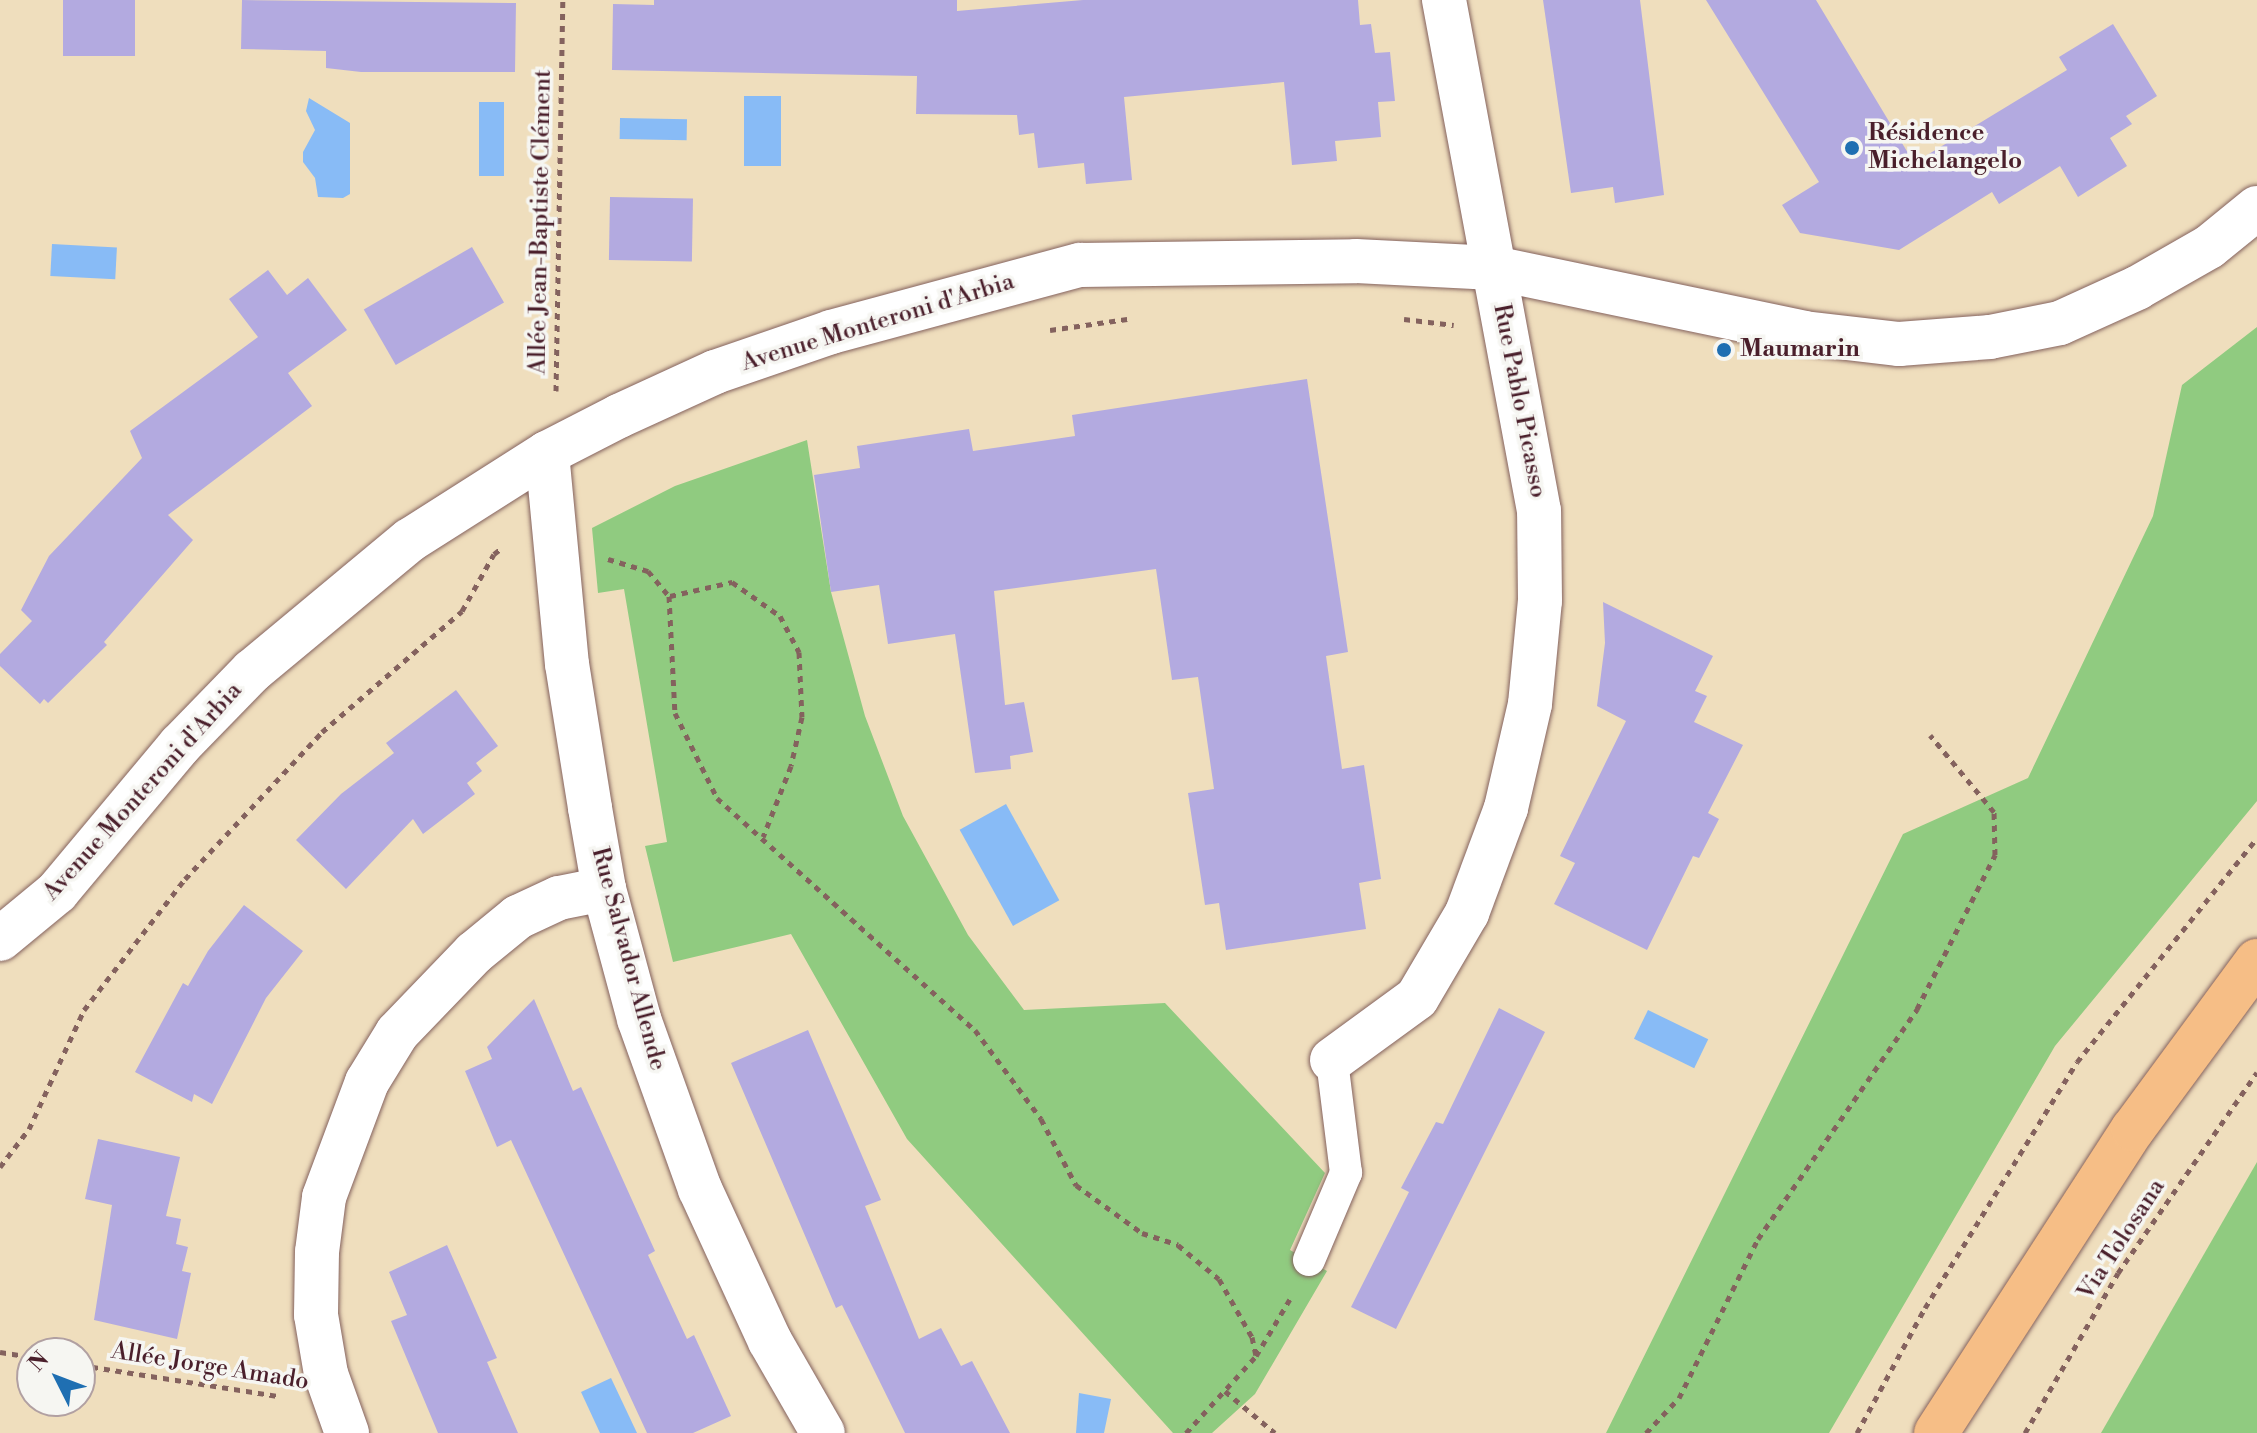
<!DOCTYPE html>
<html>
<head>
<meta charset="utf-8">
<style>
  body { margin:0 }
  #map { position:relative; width:2257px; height:1433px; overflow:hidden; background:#efdebd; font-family:"Libre Bodoni",serif }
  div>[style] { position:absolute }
  .green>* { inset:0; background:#90cb80 }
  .water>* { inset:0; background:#88bbf6; transform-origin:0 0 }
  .building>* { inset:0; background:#b3aae0; transform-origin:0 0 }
  .path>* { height:5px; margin-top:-2.5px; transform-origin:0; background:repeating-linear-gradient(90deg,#84625e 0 6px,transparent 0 12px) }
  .roads { filter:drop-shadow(0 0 2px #84625e) drop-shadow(0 0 2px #84625e) }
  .lane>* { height:32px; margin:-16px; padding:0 16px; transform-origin:16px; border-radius:16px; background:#fff }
  .street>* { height:44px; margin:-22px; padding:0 22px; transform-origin:22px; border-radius:22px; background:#fff }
  .primary>* { height:44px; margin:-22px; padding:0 22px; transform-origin:22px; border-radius:22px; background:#f6be86 }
  .dots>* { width:22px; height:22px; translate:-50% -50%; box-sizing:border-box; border:4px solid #f6f6f2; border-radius:50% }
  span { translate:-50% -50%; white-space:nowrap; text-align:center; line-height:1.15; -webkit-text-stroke:7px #f6f6f2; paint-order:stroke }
  .poi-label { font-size:24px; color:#4a1f2b; font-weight:700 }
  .left { translate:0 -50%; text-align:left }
  .street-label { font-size:24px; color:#4a1f2b }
  .north { position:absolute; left:16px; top:1337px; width:80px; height:80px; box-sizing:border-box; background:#f6f6f2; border:2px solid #b1a0a2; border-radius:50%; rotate:312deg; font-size:22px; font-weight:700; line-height:32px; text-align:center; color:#4a1f2b }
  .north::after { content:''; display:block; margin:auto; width:28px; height:36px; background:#1f6fb2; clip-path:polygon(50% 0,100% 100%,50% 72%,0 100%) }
</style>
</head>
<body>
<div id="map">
  <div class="green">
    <div style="clip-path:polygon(2257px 327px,2257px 801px,2055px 1046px,1829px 1433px,1606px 1433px,1903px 834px,2028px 778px,2153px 516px,2182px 385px)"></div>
    <div style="clip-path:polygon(807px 440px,831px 592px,865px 716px,903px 816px,968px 935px,1024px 1010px,1165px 1003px,1325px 1173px,1290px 1250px,1327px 1271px,1255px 1394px,1212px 1433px,1173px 1433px,907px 1139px,791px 934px,673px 962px,645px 846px,667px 842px,624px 589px,598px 593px,592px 528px,675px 486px)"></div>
    <div style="clip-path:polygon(2257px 1162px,2257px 1433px,2101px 1433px)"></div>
  </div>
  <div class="water">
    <div style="left:744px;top:96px;width:37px;height:70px"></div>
    <div style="clip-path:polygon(309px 98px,350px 123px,350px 194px,343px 198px,318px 197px,315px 178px,303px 162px,303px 152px,315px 130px,306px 111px)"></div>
    <div style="left:479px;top:102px;width:25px;height:74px"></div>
    <div style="left:620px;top:118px;width:67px;height:21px;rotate:1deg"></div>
    <div style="left:52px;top:244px;width:65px;height:32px;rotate:3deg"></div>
    <div style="left:1006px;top:804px;width:110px;height:53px;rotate:61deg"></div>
    <div style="left:1648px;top:1010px;width:67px;height:32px;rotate:26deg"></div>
    <div style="clip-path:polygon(611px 1378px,637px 1433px,600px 1433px,581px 1392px)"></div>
    <div style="clip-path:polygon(1079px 1393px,1111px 1399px,1104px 1433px,1076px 1433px)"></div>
  </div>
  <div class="building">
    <div style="left:63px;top:0;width:72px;height:56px"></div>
    <div style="clip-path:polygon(242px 0,516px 3px,515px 72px,361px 72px,326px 68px,326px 51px,241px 49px)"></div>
    <div style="clip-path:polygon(654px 0,957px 0,957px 11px,1083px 0,1358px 0,1360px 25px,1371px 24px,1375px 53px,1390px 52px,1395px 101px,1378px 102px,1381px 137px,1335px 141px,1337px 161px,1292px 165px,1284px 82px,1124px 97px,1132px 180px,1086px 184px,1084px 163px,1038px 168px,1034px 133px,1019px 135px,1017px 115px,916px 114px,917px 76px,612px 70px,613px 4px,654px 5px)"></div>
    <div style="clip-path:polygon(1543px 0,1640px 0,1664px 195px,1615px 203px,1613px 187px,1571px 193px)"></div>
    <div style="clip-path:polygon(1706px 0,1816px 0,1914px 163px,2067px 70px,2059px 57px,2113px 24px,2157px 96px,2126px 116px,2132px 124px,2110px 138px,2127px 166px,2078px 197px,2060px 166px,1999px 204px,1992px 192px,1899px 250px,1800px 233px,1782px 205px,1819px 182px)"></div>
    <div style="left:610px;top:197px;width:83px;height:63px;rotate:1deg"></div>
    <div style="left:472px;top:247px;width:64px;height:125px;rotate:60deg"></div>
    <div style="clip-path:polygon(268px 270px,287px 295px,308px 278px,347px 330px,288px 373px,312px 406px,168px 515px,193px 540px,104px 642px,107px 645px,48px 703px,44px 699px,40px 704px,0 666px,0 654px,32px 621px,21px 610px,49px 556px,142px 458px,130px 431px,258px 337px,229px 299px)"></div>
    <div style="clip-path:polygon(1307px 379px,1348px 652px,1326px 656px,1342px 769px,1364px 765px,1381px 879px,1359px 883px,1366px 929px,1226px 950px,1219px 903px,1205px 905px,1188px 793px,1214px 789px,1198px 677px,1172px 680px,1156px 569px,994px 591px,1005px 705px,1024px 702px,1033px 752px,1010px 756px,1011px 769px,975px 773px,955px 634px,888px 644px,879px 585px,831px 592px,814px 475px,860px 468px,857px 446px,969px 429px,973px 451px,1028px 443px,1075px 436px,1072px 415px)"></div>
    <div style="clip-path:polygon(1603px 602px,1713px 656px,1695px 691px,1707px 696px,1694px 722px,1743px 745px,1708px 813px,1719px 819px,1699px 858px,1693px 856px,1647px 950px,1554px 904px,1575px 863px,1560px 856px,1626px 721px,1597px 706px,1605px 643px)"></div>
    <div style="clip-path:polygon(456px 690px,498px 746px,476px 763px,482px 771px,467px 783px,475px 794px,423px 834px,413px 819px,346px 889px,296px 840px,341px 794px,394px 753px,386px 743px)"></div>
    <div style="clip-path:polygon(244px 905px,303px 951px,266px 998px,212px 1104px,194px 1094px,192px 1102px,135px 1072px,183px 983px,188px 986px,208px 951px)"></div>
    <div style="clip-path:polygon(534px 999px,573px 1091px,581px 1087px,655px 1251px,648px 1255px,687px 1339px,694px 1335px,731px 1416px,693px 1433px,647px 1433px,511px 1140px,497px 1147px,465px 1071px,492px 1059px,487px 1047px)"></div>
    <div style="clip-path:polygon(1499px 1008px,1545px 1032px,1396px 1329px,1351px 1307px,1409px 1192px,1401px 1188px,1436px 1122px,1443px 1124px)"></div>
    <div style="clip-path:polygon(808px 1030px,881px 1200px,865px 1206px,919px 1339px,941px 1328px,961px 1366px,972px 1361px,1010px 1433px,905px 1433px,842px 1305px,836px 1308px,731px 1063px)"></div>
    <div style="clip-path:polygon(98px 1139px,180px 1157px,166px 1216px,181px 1219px,176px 1244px,188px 1247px,182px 1271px,191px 1273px,177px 1339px,94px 1320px,112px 1205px,85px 1199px)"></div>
    <div style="clip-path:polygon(447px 1245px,497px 1358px,487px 1362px,518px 1433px,438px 1433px,391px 1321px,407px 1315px,389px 1272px)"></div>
  </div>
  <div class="path">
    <div style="left:1404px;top:319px;width:50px;rotate:6.8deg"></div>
    <div style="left:1050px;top:330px;width:78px;rotate:-8.1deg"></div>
    <div style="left:556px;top:391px;width:391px;rotate:-89deg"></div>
    <div style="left:608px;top:559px;width:42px;rotate:16.7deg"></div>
    <div style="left:648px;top:571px;width:33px;rotate:50deg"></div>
    <div style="left:669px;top:596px;width:117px;rotate:87.1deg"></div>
    <div style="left:675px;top:713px;width:95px;rotate:63.7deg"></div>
    <div style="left:717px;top:798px;width:347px;rotate:42deg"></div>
    <div style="left:975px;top:1030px;width:111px;rotate:53.4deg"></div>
    <div style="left:1041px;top:1119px;width:75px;rotate:62.1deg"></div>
    <div style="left:1076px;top:1185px;width:82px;rotate:36deg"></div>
    <div style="left:1142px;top:1233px;width:38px;rotate:18deg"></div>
    <div style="left:1178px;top:1245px;width:53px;rotate:39.7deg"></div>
    <div style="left:1219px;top:1279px;width:67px;rotate:60.4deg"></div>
    <div style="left:1252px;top:1337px;width:19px;rotate:78deg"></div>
    <div style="left:670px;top:596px;width:64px;rotate:-12.7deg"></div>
    <div style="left:732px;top:582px;width:59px;rotate:35.3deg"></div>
    <div style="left:780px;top:616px;width:41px;rotate:62.2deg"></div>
    <div style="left:799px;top:652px;width:65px;rotate:87.4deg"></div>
    <div style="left:802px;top:717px;width:50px;rotate:102.7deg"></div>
    <div style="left:791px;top:766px;width:76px;rotate:111.5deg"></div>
    <div style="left:0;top:1167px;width:48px;rotate:-52.7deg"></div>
    <div style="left:29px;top:1129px;width:131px;rotate:-65.2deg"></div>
    <div style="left:84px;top:1010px;width:165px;rotate:-52.4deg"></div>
    <div style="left:185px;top:879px;width:201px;rotate:-47deg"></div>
    <div style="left:322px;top:732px;width:185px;rotate:-40.8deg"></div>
    <div style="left:462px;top:611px;width:65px;rotate:-60.7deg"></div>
    <div style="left:494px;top:554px;width:11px;rotate:-38deg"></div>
    <div style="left:0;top:1352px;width:32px;rotate:9deg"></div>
    <div style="left:80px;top:1365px;width:200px;rotate:8.9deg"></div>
    <div style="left:1225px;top:1391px;width:65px;rotate:40deg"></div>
    <div style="left:1186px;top:1433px;width:104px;rotate:-47.7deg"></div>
    <div style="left:1256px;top:1356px;width:66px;rotate:-59.2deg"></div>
    <div style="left:1646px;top:1433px;width:48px;rotate:-46.7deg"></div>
    <div style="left:1679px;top:1398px;width:178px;rotate:-63.6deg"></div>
    <div style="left:1758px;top:1239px;width:280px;rotate:-55.3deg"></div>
    <div style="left:1917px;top:1009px;width:173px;rotate:-63.1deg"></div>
    <div style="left:1995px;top:855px;width:43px;rotate:-91.3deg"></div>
    <div style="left:1994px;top:812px;width:100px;rotate:-129.7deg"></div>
    <div style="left:1857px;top:1433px;width:142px;rotate:-61.5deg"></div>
    <div style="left:1925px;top:1308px;width:289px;rotate:-58.3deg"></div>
    <div style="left:2077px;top:1062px;width:287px;rotate:-51.2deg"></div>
    <div style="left:2025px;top:1433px;width:185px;rotate:-59.8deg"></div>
    <div style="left:2118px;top:1273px;width:244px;rotate:-55.3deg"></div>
  </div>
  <div class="roads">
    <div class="lane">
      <div style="left:1309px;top:1260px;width:95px;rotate:-67deg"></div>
      <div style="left:1346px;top:1173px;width:114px;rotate:-97.1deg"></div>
    </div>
    <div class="street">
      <div style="left:547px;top:453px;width:212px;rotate:84.6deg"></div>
      <div style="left:567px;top:664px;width:146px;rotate:80.9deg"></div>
      <div style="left:590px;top:808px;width:82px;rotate:80.2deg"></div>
      <div style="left:604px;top:889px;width:135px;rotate:74.9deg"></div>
      <div style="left:639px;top:1019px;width:181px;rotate:70.3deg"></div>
      <div style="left:700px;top:1189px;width:167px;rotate:65.3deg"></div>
      <div style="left:770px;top:1341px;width:106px;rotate:60.1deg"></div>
      <div style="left:0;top:939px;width:74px;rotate:-39.5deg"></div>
      <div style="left:57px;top:892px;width:192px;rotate:-50.1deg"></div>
      <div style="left:180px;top:745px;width:103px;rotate:-45.8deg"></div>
      <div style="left:252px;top:671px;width:205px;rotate:-39.7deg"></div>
      <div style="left:410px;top:540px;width:162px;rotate:-32.4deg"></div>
      <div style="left:547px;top:453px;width:81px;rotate:-27.2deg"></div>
      <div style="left:619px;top:416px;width:106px;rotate:-24.6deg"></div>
      <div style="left:715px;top:372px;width:123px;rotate:-19deg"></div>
      <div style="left:831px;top:332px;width:258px;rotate:-15.1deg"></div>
      <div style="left:1080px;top:265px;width:276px;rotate:-0.8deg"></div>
      <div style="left:1356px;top:261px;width:138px;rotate:2.9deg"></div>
      <div style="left:1494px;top:268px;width:317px;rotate:11.8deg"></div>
      <div style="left:1804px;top:333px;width:96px;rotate:6.6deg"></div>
      <div style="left:1899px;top:344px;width:91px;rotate:-4.4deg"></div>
      <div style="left:1990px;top:337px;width:71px;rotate:-11.3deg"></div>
      <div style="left:2060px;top:323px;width:85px;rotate:-24.4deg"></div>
      <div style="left:2137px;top:288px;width:83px;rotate:-29.7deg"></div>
      <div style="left:2209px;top:247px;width:62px;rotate:-39.1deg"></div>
      <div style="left:1332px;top:1060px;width:105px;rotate:-36.1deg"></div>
      <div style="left:1417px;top:998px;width:99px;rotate:-59.5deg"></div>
      <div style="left:1467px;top:913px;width:112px;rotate:-69.6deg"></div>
      <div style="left:1506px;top:808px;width:107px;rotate:-77deg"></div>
      <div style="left:1530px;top:704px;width:103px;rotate:-84.5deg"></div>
      <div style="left:1540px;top:601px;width:90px;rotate:-90.6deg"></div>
      <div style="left:1539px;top:511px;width:520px;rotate:-100.53deg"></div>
      <div style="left:347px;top:1433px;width:63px;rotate:-109.6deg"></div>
      <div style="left:326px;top:1374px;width:60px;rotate:-99.6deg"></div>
      <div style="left:316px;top:1315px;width:63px;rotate:-89.1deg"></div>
      <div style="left:317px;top:1252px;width:55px;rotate:-82.7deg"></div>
      <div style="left:324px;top:1197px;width:123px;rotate:-69.5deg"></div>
      <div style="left:367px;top:1082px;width:57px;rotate:-58.5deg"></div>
      <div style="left:397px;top:1033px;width:111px;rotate:-46.1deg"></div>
      <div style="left:474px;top:953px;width:57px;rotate:-39.3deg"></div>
      <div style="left:518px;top:917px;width:45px;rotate:-24.9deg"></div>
      <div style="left:559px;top:898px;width:46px;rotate:-11.3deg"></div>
    </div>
    <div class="primary">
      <div style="left:1936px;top:1433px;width:362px;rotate:-57.1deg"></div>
      <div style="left:2133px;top:1129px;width:209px;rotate:-53.6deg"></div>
    </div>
  </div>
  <div class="dots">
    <div style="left:1852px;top:148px;background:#1f6fb2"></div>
    <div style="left:1724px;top:350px;background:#1f6fb2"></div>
  </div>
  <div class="poi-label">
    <span class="left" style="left:1868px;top:148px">Résidence<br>Michelangelo</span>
    <span class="left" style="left:1740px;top:350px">Maumarin</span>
  </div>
  <div class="street-label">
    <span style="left:541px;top:222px;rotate:-89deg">Allée Jean-Baptiste Clément</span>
    <span style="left:878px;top:323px;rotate:-17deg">Avenue Monteroni d'Arbia</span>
    <span style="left:1519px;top:401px;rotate:79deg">Rue Pablo Picasso</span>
    <span style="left:143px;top:792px;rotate:-48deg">Avenue Monteroni d'Arbia</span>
    <span style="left:628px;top:959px;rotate:75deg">Rue Salvador Allende</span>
    <span style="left:2122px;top:1240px;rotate:-57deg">Via Tolosana</span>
    <span style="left:210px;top:1367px;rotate:9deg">Allée Jorge Amado</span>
  </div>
  <div class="north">N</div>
</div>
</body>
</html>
